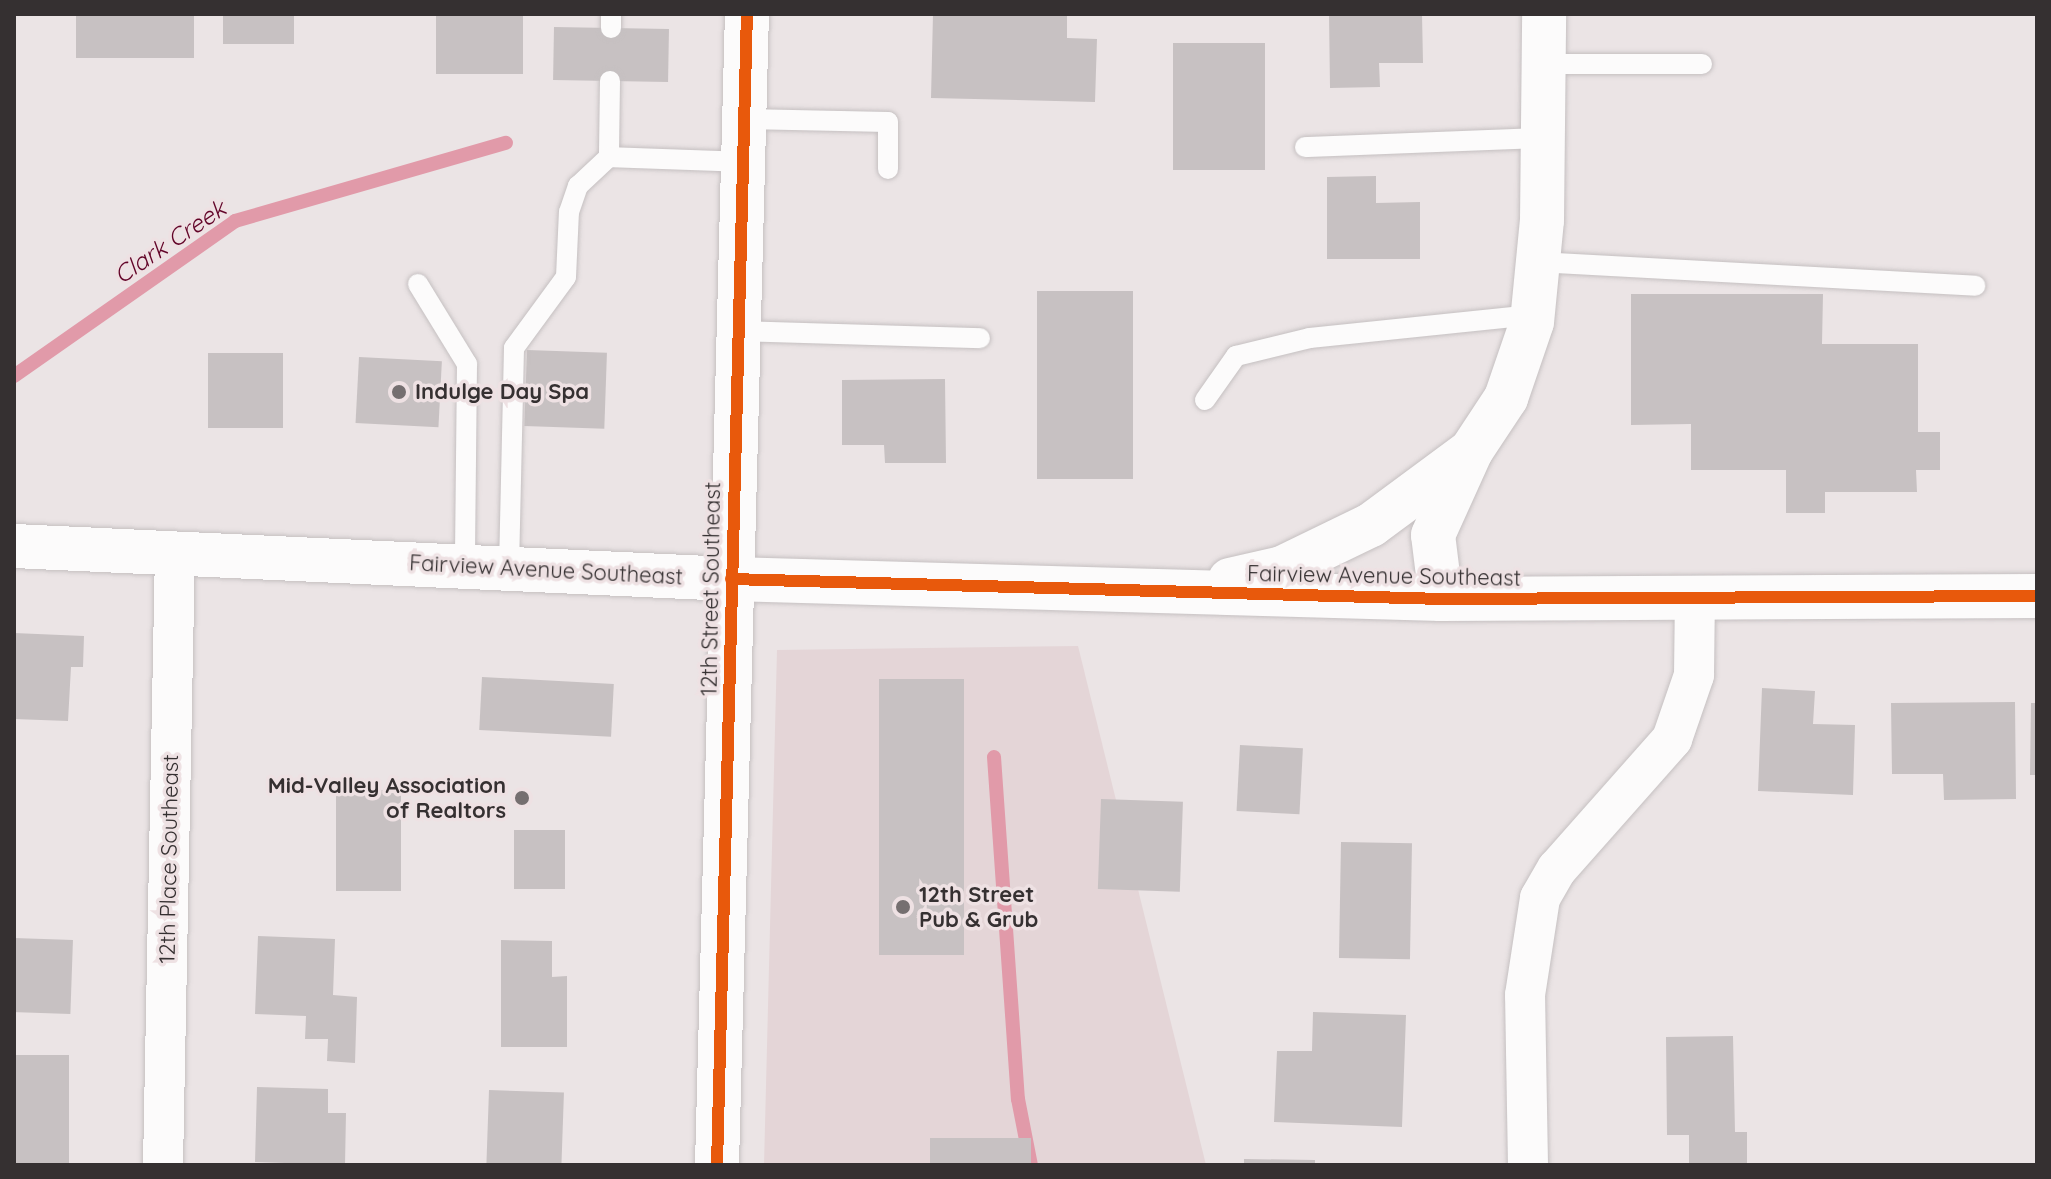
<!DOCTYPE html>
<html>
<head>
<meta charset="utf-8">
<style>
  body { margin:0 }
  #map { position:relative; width:2051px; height:1179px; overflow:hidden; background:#ebe4e5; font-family:Quicksand,sans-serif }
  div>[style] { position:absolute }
  .built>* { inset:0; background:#e4d5d7 }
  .stream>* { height:14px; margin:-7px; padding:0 7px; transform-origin:7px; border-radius:7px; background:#e19aa9 }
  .building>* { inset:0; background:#c7c1c2; transform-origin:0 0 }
  .roads { filter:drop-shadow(0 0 2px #c5c0c1) drop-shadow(0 0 2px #c5c0c1) }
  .service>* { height:20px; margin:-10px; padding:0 10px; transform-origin:10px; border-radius:10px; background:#fcfbfb }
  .minor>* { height:40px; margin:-20px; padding:0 20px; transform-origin:20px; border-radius:20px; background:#fcfbfb }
  .tertiary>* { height:44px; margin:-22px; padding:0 22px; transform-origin:22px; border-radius:22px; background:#fcfbfb }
  .secondary>* { height:44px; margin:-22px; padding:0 22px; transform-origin:22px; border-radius:22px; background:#fcfbfb }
  .cycleway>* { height:12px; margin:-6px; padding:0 6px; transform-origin:6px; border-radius:6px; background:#e8590c }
  .dots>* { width:22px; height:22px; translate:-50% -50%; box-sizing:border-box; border:4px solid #eee1e3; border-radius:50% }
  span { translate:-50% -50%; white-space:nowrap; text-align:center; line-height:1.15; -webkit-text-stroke:7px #eee1e3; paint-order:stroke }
  .poi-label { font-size:22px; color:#353031; font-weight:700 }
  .left { translate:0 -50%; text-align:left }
  .right { translate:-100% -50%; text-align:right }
  .street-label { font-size:22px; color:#353031 }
  .water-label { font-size:24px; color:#620428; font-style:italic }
  .frame { position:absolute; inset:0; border:16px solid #353031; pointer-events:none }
</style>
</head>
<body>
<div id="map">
  <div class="built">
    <div style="clip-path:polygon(1078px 646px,1206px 1165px,764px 1165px,777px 650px)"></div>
  </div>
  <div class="stream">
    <div style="left:14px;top:376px;width:270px;rotate:-35deg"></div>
    <div style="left:235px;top:221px;width:282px;rotate:-16.1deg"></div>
    <div style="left:994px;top:757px;width:343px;rotate:86deg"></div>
    <div style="left:1018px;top:1099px;width:67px;rotate:78.9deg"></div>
  </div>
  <div class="building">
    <div style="left:76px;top:14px;width:118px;height:44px"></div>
    <div style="left:223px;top:14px;width:71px;height:30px"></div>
    <div style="left:436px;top:14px;width:87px;height:60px"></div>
    <div style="clip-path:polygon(933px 14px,1067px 14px,1067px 38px,1097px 39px,1095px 102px,931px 98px)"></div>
    <div style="clip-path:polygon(1329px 14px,1422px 14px,1423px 63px,1379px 63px,1380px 87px,1330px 88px)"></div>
    <div style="left:554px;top:27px;width:115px;height:53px;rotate:1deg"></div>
    <div style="left:1173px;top:43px;width:92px;height:127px"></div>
    <div style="clip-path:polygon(1376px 176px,1376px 203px,1420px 202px,1420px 259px,1327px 259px,1327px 177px)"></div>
    <div style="left:1037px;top:291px;width:96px;height:188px"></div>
    <div style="clip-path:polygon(1631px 294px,1823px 294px,1822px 344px,1918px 344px,1918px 432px,1940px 432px,1940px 470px,1916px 470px,1917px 492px,1825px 492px,1825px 513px,1786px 513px,1786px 470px,1691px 470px,1691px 424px,1631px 425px)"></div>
    <div style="left:527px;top:350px;width:80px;height:76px;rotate:2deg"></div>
    <div style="left:208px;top:353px;width:75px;height:75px"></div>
    <div style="left:359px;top:357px;width:83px;height:66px;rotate:3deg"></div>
    <div style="clip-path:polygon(945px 379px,946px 463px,885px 463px,884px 445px,842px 445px,842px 380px)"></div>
    <div style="clip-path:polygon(14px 633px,84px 636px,83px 667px,71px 667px,68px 721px,14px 719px)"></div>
    <div style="left:482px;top:677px;width:132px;height:53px;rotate:3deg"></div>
    <div style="left:879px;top:679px;width:85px;height:276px"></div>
    <div style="clip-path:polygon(1762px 688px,1815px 691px,1813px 724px,1855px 725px,1853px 795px,1758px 791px)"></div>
    <div style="clip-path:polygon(2015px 702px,2016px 799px,1944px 800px,1943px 774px,1892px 774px,1891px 703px)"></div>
    <div style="clip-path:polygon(2031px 703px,2037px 703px,2037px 775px,2030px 775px)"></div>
    <div style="left:1240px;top:745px;width:63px;height:66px;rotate:3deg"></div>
    <div style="left:401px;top:790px;width:101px;height:65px;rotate:90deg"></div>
    <div style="left:1101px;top:799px;width:82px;height:90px;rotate:2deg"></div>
    <div style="left:565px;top:830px;width:59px;height:51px;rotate:90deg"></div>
    <div style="left:1341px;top:842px;width:71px;height:116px;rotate:1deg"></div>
    <div style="clip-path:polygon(258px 936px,335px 939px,333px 995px,357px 997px,355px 1063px,327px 1061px,328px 1039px,305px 1039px,306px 1016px,255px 1014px)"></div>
    <div style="left:14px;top:938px;width:59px;height:74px;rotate:2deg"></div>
    <div style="clip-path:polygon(501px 940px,552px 941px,552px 977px,567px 976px,567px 1047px,501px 1047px)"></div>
    <div style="clip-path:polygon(1313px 1012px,1406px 1015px,1402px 1127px,1274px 1122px,1277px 1051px,1312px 1051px)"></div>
    <div style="clip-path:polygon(1733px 1036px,1735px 1132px,1747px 1132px,1747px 1165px,1689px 1165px,1689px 1135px,1667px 1135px,1666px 1037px)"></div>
    <div style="left:14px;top:1055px;width:55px;height:110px"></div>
    <div style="clip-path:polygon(257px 1087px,328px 1089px,328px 1113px,346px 1113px,345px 1165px,255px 1162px)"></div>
    <div style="left:489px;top:1090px;width:75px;height:75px;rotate:2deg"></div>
    <div style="left:930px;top:1138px;width:101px;height:27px"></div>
    <div style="clip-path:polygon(1244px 1159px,1315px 1160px,1315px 1165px,1244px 1165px)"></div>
  </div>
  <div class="roads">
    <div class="service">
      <div style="left:611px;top:28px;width:14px;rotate:-90deg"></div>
      <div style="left:1544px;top:64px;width:158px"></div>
      <div style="left:610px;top:81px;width:76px;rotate:90.8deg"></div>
      <div style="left:609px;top:157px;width:135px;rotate:2.1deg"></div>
      <div style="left:745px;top:119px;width:143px;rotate:1.2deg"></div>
      <div style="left:888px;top:122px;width:47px;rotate:90deg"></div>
      <div style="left:1305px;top:147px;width:238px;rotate:-2.2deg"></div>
      <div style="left:1538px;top:262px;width:438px;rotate:3.1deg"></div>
      <div style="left:418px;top:284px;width:94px;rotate:58.5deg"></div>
      <div style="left:467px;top:364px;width:202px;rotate:90.6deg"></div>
      <div style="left:738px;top:331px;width:242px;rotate:1.7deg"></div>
      <div style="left:1205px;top:400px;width:54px;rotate:-54.8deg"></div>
      <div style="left:1236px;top:356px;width:76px;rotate:-13.7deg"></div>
      <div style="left:1310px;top:338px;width:223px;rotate:-5.9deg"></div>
      <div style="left:509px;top:568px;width:220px;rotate:-88.7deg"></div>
      <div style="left:514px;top:348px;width:88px;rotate:-53.8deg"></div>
      <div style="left:566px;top:277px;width:65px;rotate:-87.4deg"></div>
      <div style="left:569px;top:212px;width:28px;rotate:-71deg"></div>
      <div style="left:578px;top:186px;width:42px;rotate:-43.1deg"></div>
    </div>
    <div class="minor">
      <div style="left:163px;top:1165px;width:612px;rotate:-88.88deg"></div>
      <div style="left:1528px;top:1165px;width:170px;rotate:-91deg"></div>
      <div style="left:1525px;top:995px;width:98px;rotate:-81.2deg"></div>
      <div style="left:1540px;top:898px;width:34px;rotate:-60deg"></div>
      <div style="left:1557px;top:869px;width:174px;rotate:-48.5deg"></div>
      <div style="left:1672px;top:739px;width:68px;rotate:-71deg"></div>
      <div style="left:1694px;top:675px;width:78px;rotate:-89.3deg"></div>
    </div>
    <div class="tertiary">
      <div style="left:14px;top:546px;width:718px;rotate:2.64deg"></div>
    </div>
    <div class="secondary">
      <div style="left:731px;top:579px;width:710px;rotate:1.61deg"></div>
      <div style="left:1441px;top:599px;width:596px;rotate:-0.29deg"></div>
      <div style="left:1230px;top:580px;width:53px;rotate:-13deg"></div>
      <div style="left:1282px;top:568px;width:99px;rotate:-25.8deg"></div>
      <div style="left:1371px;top:525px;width:124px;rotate:-36.5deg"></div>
      <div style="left:1471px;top:451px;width:64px;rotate:-56.6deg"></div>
      <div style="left:1506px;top:398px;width:80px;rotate:-71.1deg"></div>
      <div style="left:1532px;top:322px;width:102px;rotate:-84.4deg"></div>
      <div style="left:1542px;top:220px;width:206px;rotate:-89.4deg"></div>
      <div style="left:1441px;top:599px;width:64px;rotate:-97.1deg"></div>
      <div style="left:1433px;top:535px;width:92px;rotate:-65.7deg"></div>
      <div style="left:717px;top:1165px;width:1151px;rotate:-88.51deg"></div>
    </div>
  </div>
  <div class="cycleway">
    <div style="left:731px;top:579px;width:710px;rotate:1.61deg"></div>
    <div style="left:1441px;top:599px;width:596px;rotate:-0.29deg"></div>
    <div style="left:717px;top:1165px;width:1151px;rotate:-88.51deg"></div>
  </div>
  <div class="dots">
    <div style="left:399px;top:392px;background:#756f70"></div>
    <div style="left:522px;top:798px;background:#756f70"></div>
    <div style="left:903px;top:907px;background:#756f70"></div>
  </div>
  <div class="poi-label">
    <span class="left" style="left:415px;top:392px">Indulge Day Spa</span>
    <span class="right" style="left:506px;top:798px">Mid-Valley Association<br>of Realtors</span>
    <span class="left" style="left:919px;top:907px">12th Street<br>Pub &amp; Grub</span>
  </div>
  <div class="street-label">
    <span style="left:546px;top:570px;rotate:3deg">Fairview Avenue Southeast</span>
    <span style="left:1384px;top:576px;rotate:1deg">Fairview Avenue Southeast</span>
    <span style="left:711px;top:589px;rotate:-89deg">12th Street Southeast</span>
    <span style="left:169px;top:859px;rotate:-89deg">12th Place Southeast</span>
  </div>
  <div class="water-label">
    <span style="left:170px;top:242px;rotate:-34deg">Clark Creek</span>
  </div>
  <div class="frame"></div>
</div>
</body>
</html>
